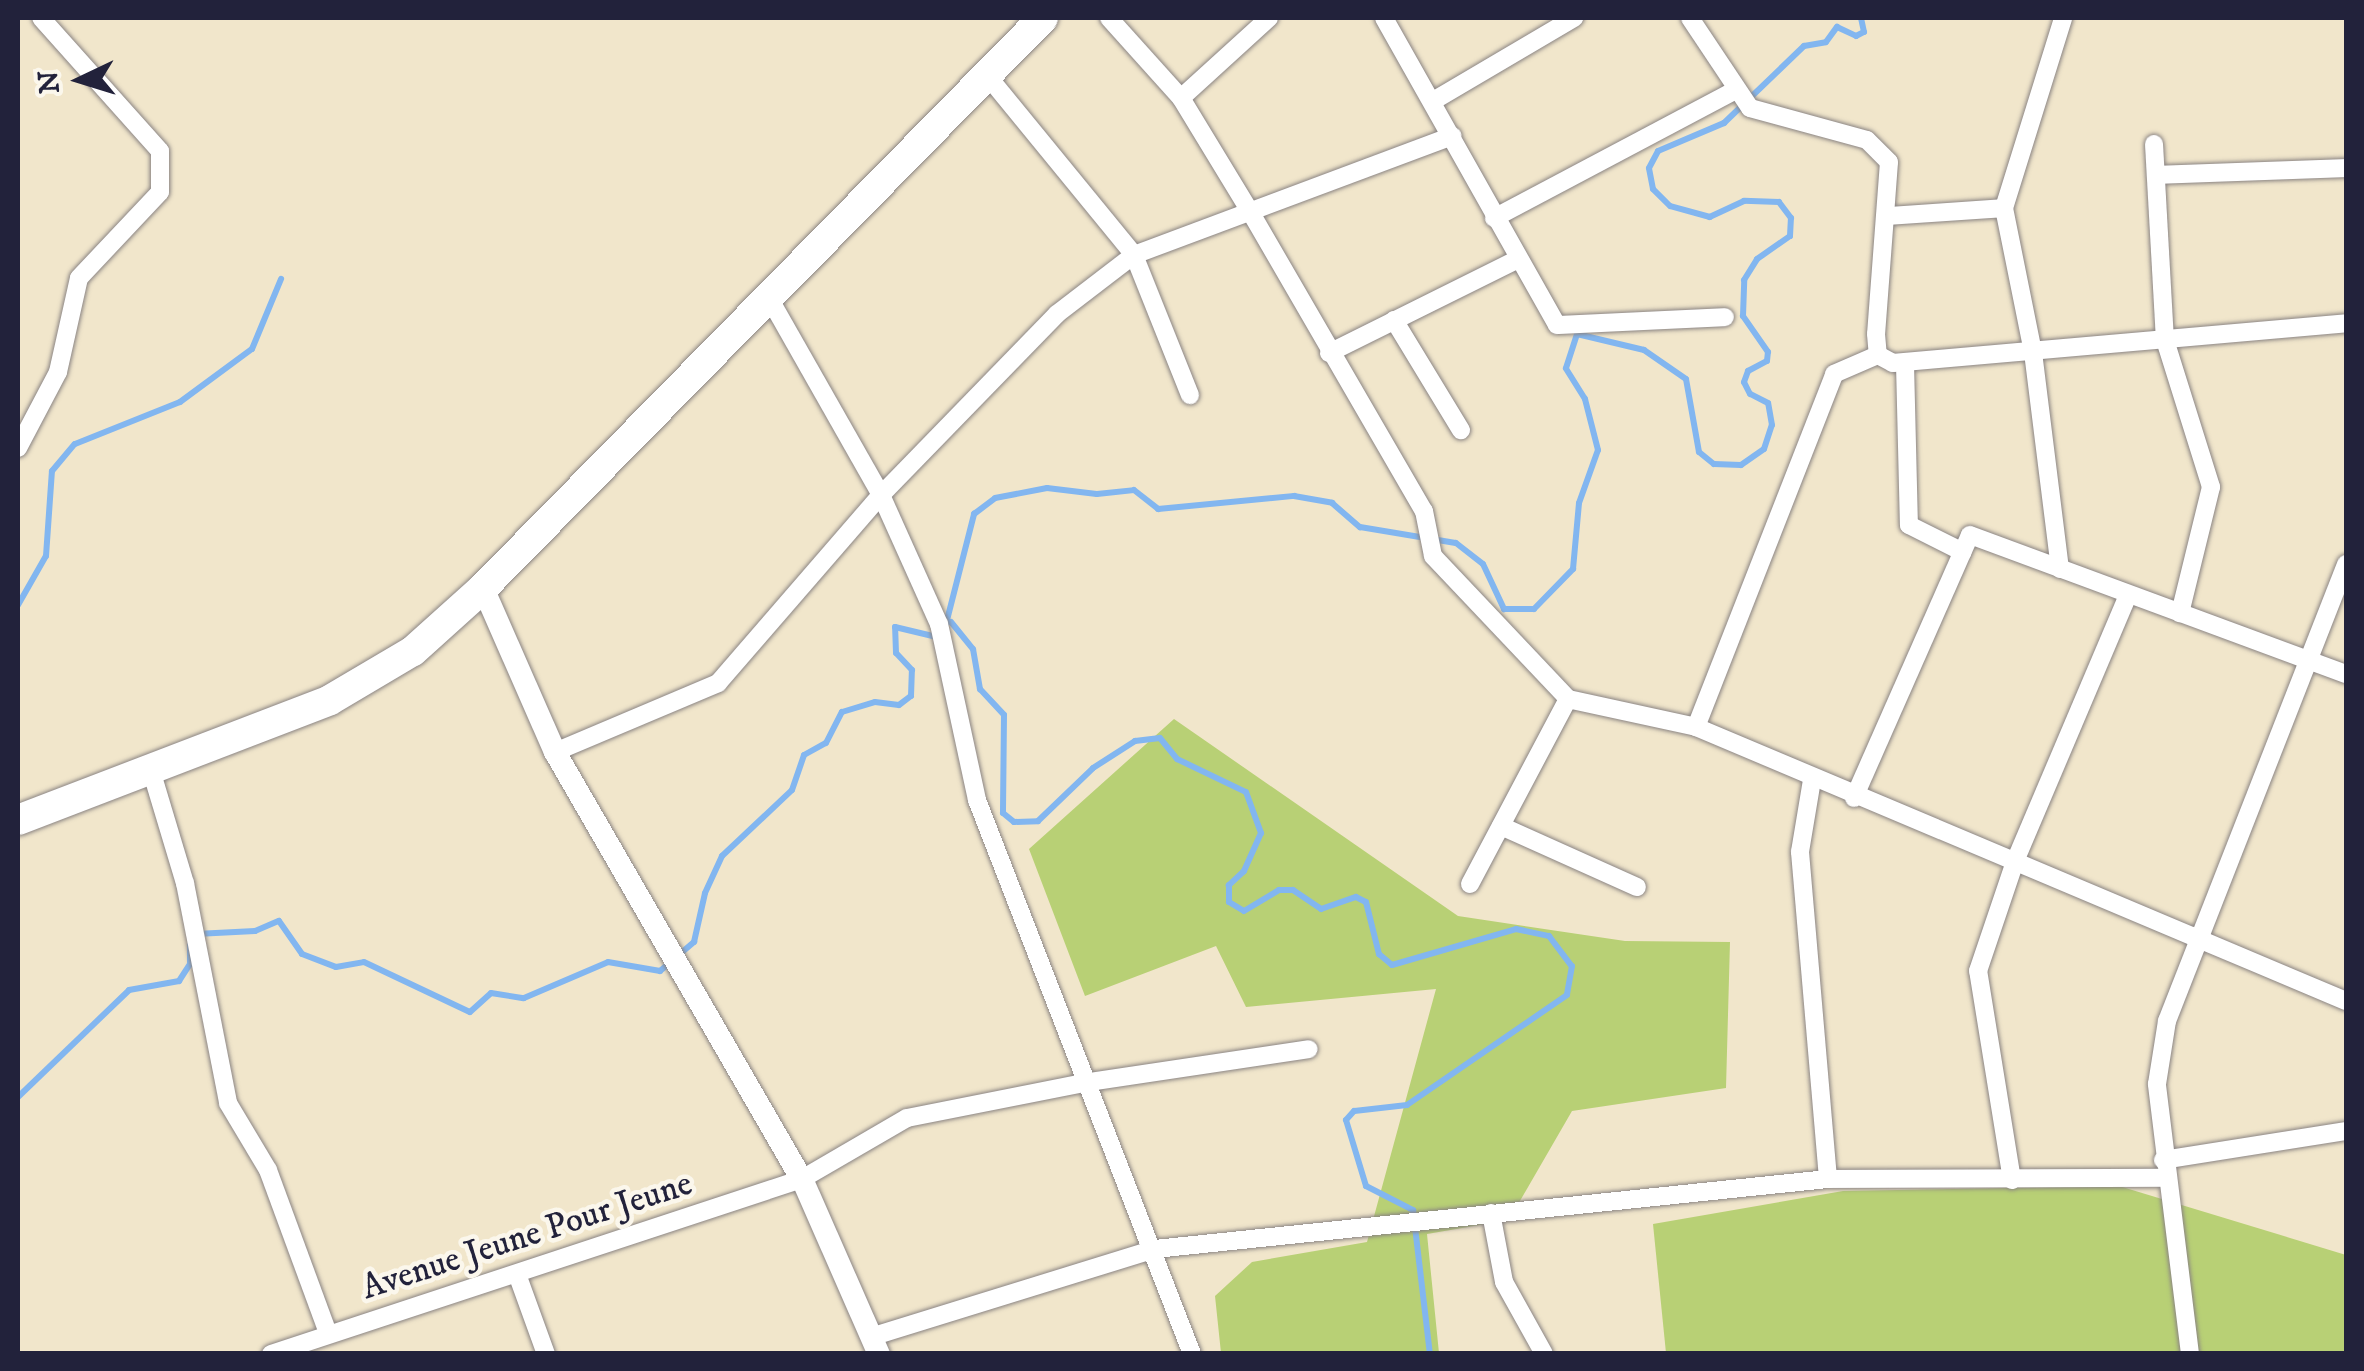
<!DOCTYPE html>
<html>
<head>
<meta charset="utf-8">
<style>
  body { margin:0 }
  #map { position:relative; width:2364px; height:1371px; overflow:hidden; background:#f1e6cb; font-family:"IM FELL DW Pica",serif }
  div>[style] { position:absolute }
  .green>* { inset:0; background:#b8d075 }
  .stream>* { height:6px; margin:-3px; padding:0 3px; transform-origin:3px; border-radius:3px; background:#82b6f0 }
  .roads { filter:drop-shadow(0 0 2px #8a8483) drop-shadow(0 0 2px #8a8483) }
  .minor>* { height:18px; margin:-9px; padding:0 9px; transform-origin:9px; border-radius:9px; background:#fff }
  .tertiary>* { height:22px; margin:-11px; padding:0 11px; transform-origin:11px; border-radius:11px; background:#fff }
  .trunk>* { height:30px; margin:-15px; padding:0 15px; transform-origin:15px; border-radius:15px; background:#fff }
  span { translate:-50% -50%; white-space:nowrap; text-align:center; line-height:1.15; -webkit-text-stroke:9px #fbf7ec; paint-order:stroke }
  .street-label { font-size:35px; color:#22223b }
  .frame { position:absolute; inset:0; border:20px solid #22223b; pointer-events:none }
  .north { position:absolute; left:30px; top:30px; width:100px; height:100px; -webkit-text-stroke:8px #fbf7ec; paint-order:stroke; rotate:266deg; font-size:28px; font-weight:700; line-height:40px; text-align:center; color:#22223b }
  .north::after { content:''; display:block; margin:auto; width:35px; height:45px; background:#22223b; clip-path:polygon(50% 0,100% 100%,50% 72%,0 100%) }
</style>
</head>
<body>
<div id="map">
  <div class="green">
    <div style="clip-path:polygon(1174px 719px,1458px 916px,1625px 941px,1730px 942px,1726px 1088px,1572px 1111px,1509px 1220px,1427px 1234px,1439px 1353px,1221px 1353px,1215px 1296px,1252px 1262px,1367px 1242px,1436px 989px,1246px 1007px,1216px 946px,1085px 996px,1029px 849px)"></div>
    <div style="clip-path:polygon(2119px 1186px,2346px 1255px,2346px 1353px,1666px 1353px,1653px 1224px,1843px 1191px)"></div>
  </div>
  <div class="stream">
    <div style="left:18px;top:605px;width:56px;rotate:-60.3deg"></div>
    <div style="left:46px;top:556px;width:85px;rotate:-86deg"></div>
    <div style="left:52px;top:471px;width:35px;rotate:-50deg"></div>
    <div style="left:75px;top:444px;width:113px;rotate:-21.8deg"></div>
    <div style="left:180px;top:402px;width:89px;rotate:-36.4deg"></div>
    <div style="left:252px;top:349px;width:76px;rotate:-67.5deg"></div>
    <div style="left:951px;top:622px;width:35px;rotate:51deg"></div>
    <div style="left:973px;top:649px;width:41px;rotate:80.1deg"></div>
    <div style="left:980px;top:689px;width:35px;rotate:47deg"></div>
    <div style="left:1004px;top:715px;width:98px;rotate:90.6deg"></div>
    <div style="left:1003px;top:813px;width:14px;rotate:39deg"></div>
    <div style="left:1014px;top:822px;width:24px;rotate:-2deg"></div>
    <div style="left:1038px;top:821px;width:76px;rotate:-43.9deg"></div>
    <div style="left:1093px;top:768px;width:50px;rotate:-32.7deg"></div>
    <div style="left:1135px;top:741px;width:25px;rotate:-7deg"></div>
    <div style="left:1160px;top:738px;width:27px;rotate:51deg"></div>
    <div style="left:1177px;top:759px;width:76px;rotate:25.6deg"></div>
    <div style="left:1246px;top:792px;width:44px;rotate:69.9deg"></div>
    <div style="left:1261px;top:833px;width:42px;rotate:114.1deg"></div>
    <div style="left:1244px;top:871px;width:21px;rotate:137deg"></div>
    <div style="left:1229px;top:885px;width:17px;rotate:90deg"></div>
    <div style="left:1229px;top:902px;width:17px;rotate:31deg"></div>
    <div style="left:1244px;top:911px;width:41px;rotate:-31deg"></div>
    <div style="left:1279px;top:890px;width:14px"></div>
    <div style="left:1293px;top:890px;width:34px;rotate:34deg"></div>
    <div style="left:1321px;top:909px;width:37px;rotate:-19deg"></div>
    <div style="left:1356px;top:897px;width:11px;rotate:27deg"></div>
    <div style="left:1366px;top:902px;width:54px;rotate:76deg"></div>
    <div style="left:1379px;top:954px;width:17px;rotate:40deg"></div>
    <div style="left:1392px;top:965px;width:129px;rotate:-16.2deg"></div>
    <div style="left:1516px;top:929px;width:34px;rotate:12deg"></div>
    <div style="left:1549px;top:936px;width:38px;rotate:53deg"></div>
    <div style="left:1572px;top:966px;width:29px;rotate:100deg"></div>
    <div style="left:1567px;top:995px;width:194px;rotate:145.5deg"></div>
    <div style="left:1407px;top:1105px;width:53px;rotate:173.5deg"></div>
    <div style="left:1354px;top:1111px;width:12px;rotate:132deg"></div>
    <div style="left:1346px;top:1120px;width:69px;rotate:73.1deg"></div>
    <div style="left:1366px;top:1186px;width:53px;rotate:27.1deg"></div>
    <div style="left:1413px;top:1210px;width:145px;rotate:83.3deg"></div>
    <div style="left:945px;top:628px;width:118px;rotate:-75.7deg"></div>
    <div style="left:974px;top:514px;width:26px;rotate:-37deg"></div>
    <div style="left:995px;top:498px;width:53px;rotate:-10.9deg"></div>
    <div style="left:1047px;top:488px;width:50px;rotate:6.8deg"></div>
    <div style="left:1097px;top:494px;width:37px;rotate:-6deg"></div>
    <div style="left:1134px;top:490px;width:31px;rotate:38deg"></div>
    <div style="left:1158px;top:509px;width:137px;rotate:-5.5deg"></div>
    <div style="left:1294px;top:496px;width:39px;rotate:10deg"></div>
    <div style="left:1332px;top:503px;width:37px;rotate:41deg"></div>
    <div style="left:1360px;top:527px;width:97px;rotate:9.5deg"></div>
    <div style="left:1456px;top:543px;width:34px;rotate:38deg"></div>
    <div style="left:1483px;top:564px;width:50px;rotate:65deg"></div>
    <div style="left:1504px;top:609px;width:30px"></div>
    <div style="left:1534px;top:609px;width:56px;rotate:-45.7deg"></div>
    <div style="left:1573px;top:569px;width:66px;rotate:-84.8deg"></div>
    <div style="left:1579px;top:503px;width:56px;rotate:-70.3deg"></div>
    <div style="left:1598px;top:450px;width:53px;rotate:-104.3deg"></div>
    <div style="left:1585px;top:399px;width:36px;rotate:-122deg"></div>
    <div style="left:1566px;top:368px;width:36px;rotate:-72deg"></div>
    <div style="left:1577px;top:334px;width:69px;rotate:13.4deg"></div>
    <div style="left:1644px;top:350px;width:51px;rotate:34.6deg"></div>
    <div style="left:1686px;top:379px;width:74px;rotate:79.9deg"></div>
    <div style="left:1699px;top:452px;width:19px;rotate:39deg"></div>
    <div style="left:1714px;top:464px;width:27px;rotate:2deg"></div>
    <div style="left:1741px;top:465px;width:28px;rotate:-35deg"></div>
    <div style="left:1764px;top:449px;width:25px;rotate:-72deg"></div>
    <div style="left:1772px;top:425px;width:22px;rotate:-100deg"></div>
    <div style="left:1768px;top:403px;width:20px;rotate:-153deg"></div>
    <div style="left:1750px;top:394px;width:13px;rotate:-117deg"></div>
    <div style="left:1744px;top:382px;width:12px;rotate:-70deg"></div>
    <div style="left:1748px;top:371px;width:21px;rotate:-28deg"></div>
    <div style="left:1767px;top:361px;width:9px;rotate:-84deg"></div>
    <div style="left:1768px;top:352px;width:44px;rotate:-124.8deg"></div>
    <div style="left:1743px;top:316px;width:36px;rotate:-88deg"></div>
    <div style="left:1744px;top:280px;width:25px;rotate:-58deg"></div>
    <div style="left:1757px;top:259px;width:40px;rotate:-34.9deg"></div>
    <div style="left:1790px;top:236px;width:18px;rotate:-87deg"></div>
    <div style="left:1791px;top:218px;width:20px;rotate:-127deg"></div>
    <div style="left:1779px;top:202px;width:35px;rotate:-178deg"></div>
    <div style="left:1744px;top:201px;width:38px;rotate:155deg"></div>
    <div style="left:1710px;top:217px;width:41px;rotate:-164.6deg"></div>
    <div style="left:1670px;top:206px;width:24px;rotate:-135deg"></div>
    <div style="left:1653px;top:189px;width:21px;rotate:-101deg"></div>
    <div style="left:1649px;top:168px;width:19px;rotate:-62deg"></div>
    <div style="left:1658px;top:151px;width:72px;rotate:-23deg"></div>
    <div style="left:1724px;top:123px;width:111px;rotate:-43.9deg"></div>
    <div style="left:1804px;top:46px;width:22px;rotate:-10deg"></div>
    <div style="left:1826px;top:42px;width:19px;rotate:-54deg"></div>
    <div style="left:1837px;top:27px;width:21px;rotate:25deg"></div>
    <div style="left:1856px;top:36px;width:9px;rotate:-27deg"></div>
    <div style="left:1864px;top:32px;width:14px;rotate:-102deg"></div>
    <div style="left:196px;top:934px;width:59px;rotate:-2.9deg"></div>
    <div style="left:255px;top:931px;width:26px;rotate:-23deg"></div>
    <div style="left:279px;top:921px;width:40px;rotate:55.1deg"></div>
    <div style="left:302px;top:954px;width:36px;rotate:21deg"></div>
    <div style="left:336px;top:967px;width:28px;rotate:-10deg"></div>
    <div style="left:364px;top:962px;width:117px;rotate:25.3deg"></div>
    <div style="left:470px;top:1012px;width:28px;rotate:-42deg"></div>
    <div style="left:491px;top:993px;width:33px;rotate:9deg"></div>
    <div style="left:524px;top:998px;width:91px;rotate:-23.2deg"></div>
    <div style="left:608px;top:962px;width:53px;rotate:9.8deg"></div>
    <div style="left:660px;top:971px;width:45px;rotate:-40.5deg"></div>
    <div style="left:694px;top:942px;width:50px;rotate:-77.3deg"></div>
    <div style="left:705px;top:893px;width:41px;rotate:-65.3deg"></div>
    <div style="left:722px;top:856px;width:96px;rotate:-43.3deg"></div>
    <div style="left:792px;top:790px;width:37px;rotate:-71deg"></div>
    <div style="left:804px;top:755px;width:25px;rotate:-29deg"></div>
    <div style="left:826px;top:743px;width:35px;rotate:-63deg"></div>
    <div style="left:842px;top:712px;width:34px;rotate:-17deg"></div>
    <div style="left:875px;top:702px;width:24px;rotate:7deg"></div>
    <div style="left:899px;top:705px;width:15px;rotate:-37deg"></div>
    <div style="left:911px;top:696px;width:26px;rotate:-88deg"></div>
    <div style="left:912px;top:670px;width:23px;rotate:-133deg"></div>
    <div style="left:896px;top:653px;width:26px;rotate:-92deg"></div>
    <div style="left:895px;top:627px;width:43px;rotate:13.4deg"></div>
    <div style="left:18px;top:1097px;width:154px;rotate:-43.9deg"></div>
    <div style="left:129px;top:990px;width:51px;rotate:-10.2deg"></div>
    <div style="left:179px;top:981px;width:20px;rotate:-57deg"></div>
    <div style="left:190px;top:964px;width:19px;rotate:-90deg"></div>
  </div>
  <div class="roads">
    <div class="minor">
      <div style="left:1109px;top:18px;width:108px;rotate:48deg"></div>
      <div style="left:1181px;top:98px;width:135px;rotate:58.7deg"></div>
      <div style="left:1251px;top:213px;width:345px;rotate:59.9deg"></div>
      <div style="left:1424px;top:511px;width:46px;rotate:78.7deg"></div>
      <div style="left:1433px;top:556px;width:197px;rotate:46.6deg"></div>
      <div style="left:1568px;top:699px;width:131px;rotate:12.3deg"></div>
      <div style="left:1696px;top:727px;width:705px;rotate:22.86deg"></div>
      <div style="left:1384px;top:18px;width:352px;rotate:60.6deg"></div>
      <div style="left:1557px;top:325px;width:168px;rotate:-2.7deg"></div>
      <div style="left:1690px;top:18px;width:108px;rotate:56.3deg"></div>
      <div style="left:1750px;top:108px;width:121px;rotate:15.3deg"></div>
      <div style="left:1867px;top:140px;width:31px;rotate:45deg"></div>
      <div style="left:1889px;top:162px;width:172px;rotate:94.3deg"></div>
      <div style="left:1876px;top:334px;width:21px;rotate:85deg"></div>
      <div style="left:1878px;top:355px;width:17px;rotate:28deg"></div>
      <div style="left:1893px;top:363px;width:455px;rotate:-5deg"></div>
      <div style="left:986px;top:74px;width:234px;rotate:50.7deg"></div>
      <div style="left:1134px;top:255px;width:151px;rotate:68.2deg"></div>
      <div style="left:1181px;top:98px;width:119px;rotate:-42.3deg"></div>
      <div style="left:1433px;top:101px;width:164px;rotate:-30.5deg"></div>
      <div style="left:2154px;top:144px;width:196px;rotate:86.8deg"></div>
      <div style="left:2165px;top:340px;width:154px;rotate:72.6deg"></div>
      <div style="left:2211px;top:487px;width:130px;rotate:103.8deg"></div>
      <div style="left:2156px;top:175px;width:190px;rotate:-2.1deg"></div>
      <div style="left:1888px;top:216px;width:116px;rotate:-3.9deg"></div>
      <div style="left:1494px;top:218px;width:272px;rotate:-27.9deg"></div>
      <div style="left:768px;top:296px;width:229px;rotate:60.4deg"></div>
      <div style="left:881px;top:495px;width:141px;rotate:65.8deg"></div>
      <div style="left:939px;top:624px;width:180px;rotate:77.8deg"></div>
      <div style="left:977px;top:800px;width:594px;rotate:68.79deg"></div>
      <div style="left:1394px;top:320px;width:129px;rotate:58.7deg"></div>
      <div style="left:1329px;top:353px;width:211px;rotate:-26.4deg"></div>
      <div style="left:1905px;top:364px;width:161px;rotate:88.6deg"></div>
      <div style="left:1909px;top:525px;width:60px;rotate:26.6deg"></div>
      <div style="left:18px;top:448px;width:86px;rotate:-62.2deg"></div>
      <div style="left:58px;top:372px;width:96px;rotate:-77.4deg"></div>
      <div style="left:79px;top:278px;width:118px;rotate:-46.7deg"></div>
      <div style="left:160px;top:192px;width:41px;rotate:-90deg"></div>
      <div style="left:160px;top:151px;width:178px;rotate:-131.8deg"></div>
      <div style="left:2060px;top:569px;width:219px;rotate:-97.1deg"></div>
      <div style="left:2033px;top:352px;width:147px;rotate:-101.4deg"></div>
      <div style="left:2004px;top:208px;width:199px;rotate:-72.7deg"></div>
      <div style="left:1696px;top:727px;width:379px;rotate:-68.6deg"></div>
      <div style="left:1834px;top:374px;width:48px;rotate:-23.4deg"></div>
      <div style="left:555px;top:752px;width:177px;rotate:-22.9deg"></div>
      <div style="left:718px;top:683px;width:249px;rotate:-49.1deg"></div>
      <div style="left:881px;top:495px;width:252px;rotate:-45.8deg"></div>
      <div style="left:1057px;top:314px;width:97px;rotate:-37.5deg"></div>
      <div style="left:1134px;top:255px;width:340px;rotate:-20.5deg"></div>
      <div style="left:151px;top:770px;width:118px;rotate:73.3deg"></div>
      <div style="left:185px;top:883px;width:224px;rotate:78.9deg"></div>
      <div style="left:228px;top:1103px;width:78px;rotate:59.2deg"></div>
      <div style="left:268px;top:1170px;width:174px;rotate:69.8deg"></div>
      <div style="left:1812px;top:780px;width:73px;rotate:99.5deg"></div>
      <div style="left:1800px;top:852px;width:328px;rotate:85.1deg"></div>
      <div style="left:1854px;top:798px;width:287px;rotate:-66.2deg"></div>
      <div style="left:1970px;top:535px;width:401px;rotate:20.3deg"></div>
      <div style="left:1501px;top:826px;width:149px;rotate:24.2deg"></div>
      <div style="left:1470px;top:884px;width:209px;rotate:-62.1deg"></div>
      <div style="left:2163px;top:1160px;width:185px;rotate:-9deg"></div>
      <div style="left:2012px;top:1180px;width:212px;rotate:-99.2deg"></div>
      <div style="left:1978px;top:971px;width:118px;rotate:-71.3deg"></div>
      <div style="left:2016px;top:859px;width:287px;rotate:-67deg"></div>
      <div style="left:1491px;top:1213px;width:70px;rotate:79.3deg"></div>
      <div style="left:1504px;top:1282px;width:82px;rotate:60.9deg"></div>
      <div style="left:517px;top:1274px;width:85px;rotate:70.1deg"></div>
      <div style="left:874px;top:1336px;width:294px;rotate:-17.2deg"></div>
      <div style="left:1155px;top:1249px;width:677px;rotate:-5.94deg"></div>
      <div style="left:1828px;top:1179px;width:338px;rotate:-0.2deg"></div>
      <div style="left:271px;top:1354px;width:559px;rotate:-18.24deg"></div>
      <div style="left:802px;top:1179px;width:121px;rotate:-30.2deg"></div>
      <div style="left:907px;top:1118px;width:186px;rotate:-11.2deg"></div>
      <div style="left:1089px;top:1082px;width:222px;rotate:-8.5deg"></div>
      <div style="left:2190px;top:1354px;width:272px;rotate:-97deg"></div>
      <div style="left:2157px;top:1084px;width:64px;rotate:-81deg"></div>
      <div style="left:2167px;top:1021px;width:491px;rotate:-68.6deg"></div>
    </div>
    <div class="tertiary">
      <div style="left:483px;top:588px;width:179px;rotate:66.3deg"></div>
      <div style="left:555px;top:752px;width:493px;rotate:60deg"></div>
      <div style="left:802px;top:1179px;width:191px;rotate:66.3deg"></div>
    </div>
    <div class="trunk">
      <div style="left:18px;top:820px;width:334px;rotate:-21deg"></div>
      <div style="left:330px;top:700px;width:96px;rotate:-30.6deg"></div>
      <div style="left:413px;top:651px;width:94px;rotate:-42deg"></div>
      <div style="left:483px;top:588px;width:799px;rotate:-45.51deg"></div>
    </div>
  </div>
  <div class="street-label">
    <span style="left:527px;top:1236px;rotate:-18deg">Avenue Jeune Pour Jeune</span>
  </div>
  <div class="frame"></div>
  <div class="north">N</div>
</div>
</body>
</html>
